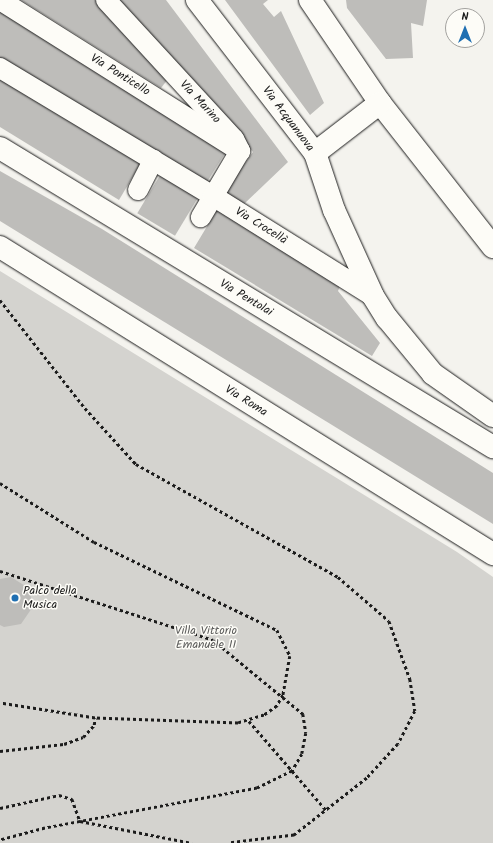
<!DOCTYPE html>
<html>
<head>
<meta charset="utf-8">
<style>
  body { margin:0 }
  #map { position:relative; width:493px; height:843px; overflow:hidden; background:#f4f3ee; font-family:Kalam,sans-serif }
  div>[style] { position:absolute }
  .green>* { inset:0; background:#d4d3cf }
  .building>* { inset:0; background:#bebdba; transform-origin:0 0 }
  .path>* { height:2.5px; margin-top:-1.25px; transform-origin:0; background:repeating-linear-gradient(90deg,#1c1c1c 0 3px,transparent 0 6px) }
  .roads { filter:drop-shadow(0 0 1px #1c1c1c) drop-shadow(0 0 1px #1c1c1c) }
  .street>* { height:20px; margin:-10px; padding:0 10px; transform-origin:10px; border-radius:10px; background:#fdfcf7 }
  .secondary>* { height:22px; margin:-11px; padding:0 11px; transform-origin:11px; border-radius:11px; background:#fdfcf7 }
  .dots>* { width:11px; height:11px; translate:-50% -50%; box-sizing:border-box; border:2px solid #fdfcf7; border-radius:50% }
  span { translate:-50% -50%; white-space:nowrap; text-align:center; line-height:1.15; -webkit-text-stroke:3px #fdfcf7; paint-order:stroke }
  .street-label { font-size:12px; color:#1c1c1c }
  .poi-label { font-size:12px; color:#1c1c1c }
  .left { translate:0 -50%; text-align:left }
  .park-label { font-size:12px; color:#5c5c5b }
  .north { position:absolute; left:445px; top:8px; width:40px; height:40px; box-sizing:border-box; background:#fdfcf7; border:1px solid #a3a29f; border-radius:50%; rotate:0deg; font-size:11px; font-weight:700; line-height:16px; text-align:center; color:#1c1c1c }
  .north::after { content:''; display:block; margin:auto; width:14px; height:18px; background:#1f6fb2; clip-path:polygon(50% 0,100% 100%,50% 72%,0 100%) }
</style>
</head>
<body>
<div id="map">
  <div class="green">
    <div style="clip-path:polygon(0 271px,457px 552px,493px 577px,493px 843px,0 843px)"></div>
  </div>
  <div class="building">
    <div style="clip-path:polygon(21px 0,95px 0,168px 79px,161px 88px)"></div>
    <div style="clip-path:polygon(115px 0,166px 0,288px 162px,244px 204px,222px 194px,253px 152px)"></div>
    <div style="clip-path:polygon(225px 0,268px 0,263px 4px,274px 17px,281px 11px,324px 103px,310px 115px)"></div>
    <div style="clip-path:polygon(346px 0,427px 0,423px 26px,411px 23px,413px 58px,386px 59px,347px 8px)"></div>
    <div style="clip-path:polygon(0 10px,227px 150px,207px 182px,0 59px)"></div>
    <div style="clip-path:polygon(0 78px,142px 161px,119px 200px,0 127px)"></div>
    <div style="clip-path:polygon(0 171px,102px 229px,493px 473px,493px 524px,0 221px)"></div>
    <div style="left:162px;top:172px;width:44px;height:48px;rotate:31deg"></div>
    <div style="clip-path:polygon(218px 208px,340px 286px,338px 291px,380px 343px,372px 356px,194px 248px)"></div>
    <div style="clip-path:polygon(11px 577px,30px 589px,32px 608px,21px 624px,4px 627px,0 625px,0 579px)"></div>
  </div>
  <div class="path">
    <div style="left:0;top:300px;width:137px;rotate:51.8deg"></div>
    <div style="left:85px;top:408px;width:76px;rotate:47.7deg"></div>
    <div style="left:136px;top:464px;width:231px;rotate:29.2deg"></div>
    <div style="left:338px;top:577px;width:67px;rotate:40.8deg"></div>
    <div style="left:389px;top:621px;width:62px;rotate:70.1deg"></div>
    <div style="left:410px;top:679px;width:32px;rotate:81deg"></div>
    <div style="left:415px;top:711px;width:37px;rotate:117deg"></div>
    <div style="left:398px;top:744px;width:46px;rotate:132.4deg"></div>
    <div style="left:367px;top:778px;width:93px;rotate:142deg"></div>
    <div style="left:294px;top:835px;width:66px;rotate:173.1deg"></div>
    <div style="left:0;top:483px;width:111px;rotate:32.1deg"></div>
    <div style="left:94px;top:542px;width:203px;rotate:25.7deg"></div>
    <div style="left:277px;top:630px;width:29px;rotate:63deg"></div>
    <div style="left:290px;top:656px;width:40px;rotate:100deg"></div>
    <div style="left:283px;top:695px;width:13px;rotate:119deg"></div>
    <div style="left:277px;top:706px;width:16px;rotate:145deg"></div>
    <div style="left:264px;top:715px;width:27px;rotate:163deg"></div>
    <div style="left:238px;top:723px;width:143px;rotate:-178deg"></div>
    <div style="left:95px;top:718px;width:96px;rotate:-171deg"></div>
    <div style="left:0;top:571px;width:224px;rotate:17.9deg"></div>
    <div style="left:213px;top:640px;width:117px;rotate:39.4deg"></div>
    <div style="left:303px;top:714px;width:19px;rotate:81deg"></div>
    <div style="left:306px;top:733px;width:21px;rotate:101deg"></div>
    <div style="left:302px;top:754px;width:20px;rotate:120deg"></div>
    <div style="left:292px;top:771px;width:39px;rotate:154deg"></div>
    <div style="left:257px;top:788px;width:216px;rotate:169.3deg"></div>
    <div style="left:45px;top:828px;width:47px;rotate:165.1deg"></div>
    <div style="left:249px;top:721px;width:119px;rotate:49.1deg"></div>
    <div style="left:0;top:751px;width:64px;rotate:-6.2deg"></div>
    <div style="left:64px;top:744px;width:20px;rotate:-20deg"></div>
    <div style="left:83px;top:737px;width:16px;rotate:-47deg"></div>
    <div style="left:94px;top:725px;width:7px;rotate:-82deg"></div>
    <div style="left:0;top:808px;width:60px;rotate:-12.4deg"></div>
    <div style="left:59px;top:795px;width:14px;rotate:17deg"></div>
    <div style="left:72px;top:799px;width:23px;rotate:70deg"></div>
    <div style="left:80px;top:821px;width:114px;rotate:11.1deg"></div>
  </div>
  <div class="roads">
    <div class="street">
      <div style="left:0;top:0;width:284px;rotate:32.2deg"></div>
      <div style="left:106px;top:0;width:189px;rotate:47.4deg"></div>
      <div style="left:234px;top:139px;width:13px;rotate:63deg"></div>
      <div style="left:240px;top:151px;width:77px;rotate:120.6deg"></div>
      <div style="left:0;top:68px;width:249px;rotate:31deg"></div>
      <div style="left:213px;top:196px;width:189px;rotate:32deg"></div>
      <div style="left:138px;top:190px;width:34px;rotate:-63deg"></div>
    </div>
    <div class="secondary">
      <div style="left:197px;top:0;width:193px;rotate:52.4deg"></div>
      <div style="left:315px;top:153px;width:60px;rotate:71.6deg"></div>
      <div style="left:334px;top:210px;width:94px;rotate:65.6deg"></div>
      <div style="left:373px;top:296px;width:26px;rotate:58deg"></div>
      <div style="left:387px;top:318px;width:72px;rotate:50.6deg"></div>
      <div style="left:433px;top:374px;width:73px;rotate:35deg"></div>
      <div style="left:310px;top:0;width:125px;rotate:55.8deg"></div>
      <div style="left:380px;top:103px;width:183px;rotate:51.9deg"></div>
      <div style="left:0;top:148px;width:577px;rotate:31.24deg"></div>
      <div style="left:315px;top:153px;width:82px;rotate:-37.6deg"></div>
      <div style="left:0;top:247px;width:581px;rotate:31.91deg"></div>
    </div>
  </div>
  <div class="dots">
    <div style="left:15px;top:598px;background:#1f6fb2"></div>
  </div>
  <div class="street-label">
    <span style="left:120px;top:75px;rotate:32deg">Via Ponticello</span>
    <span style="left:200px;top:102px;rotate:47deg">Via Marino</span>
    <span style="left:288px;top:119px;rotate:53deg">Via Acquanuova</span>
    <span style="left:261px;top:226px;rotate:32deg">Via Crocellà</span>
    <span style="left:246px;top:298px;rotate:31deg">Via Pentolai</span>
    <span style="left:246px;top:401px;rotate:32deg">Via Roma</span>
  </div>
  <div class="poi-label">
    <span class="left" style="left:23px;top:598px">Palco della<br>Musica</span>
  </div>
  <div class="park-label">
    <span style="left:206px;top:638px">Villa Vittorio<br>Emanuele II</span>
  </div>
  <div class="north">N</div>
</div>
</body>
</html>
